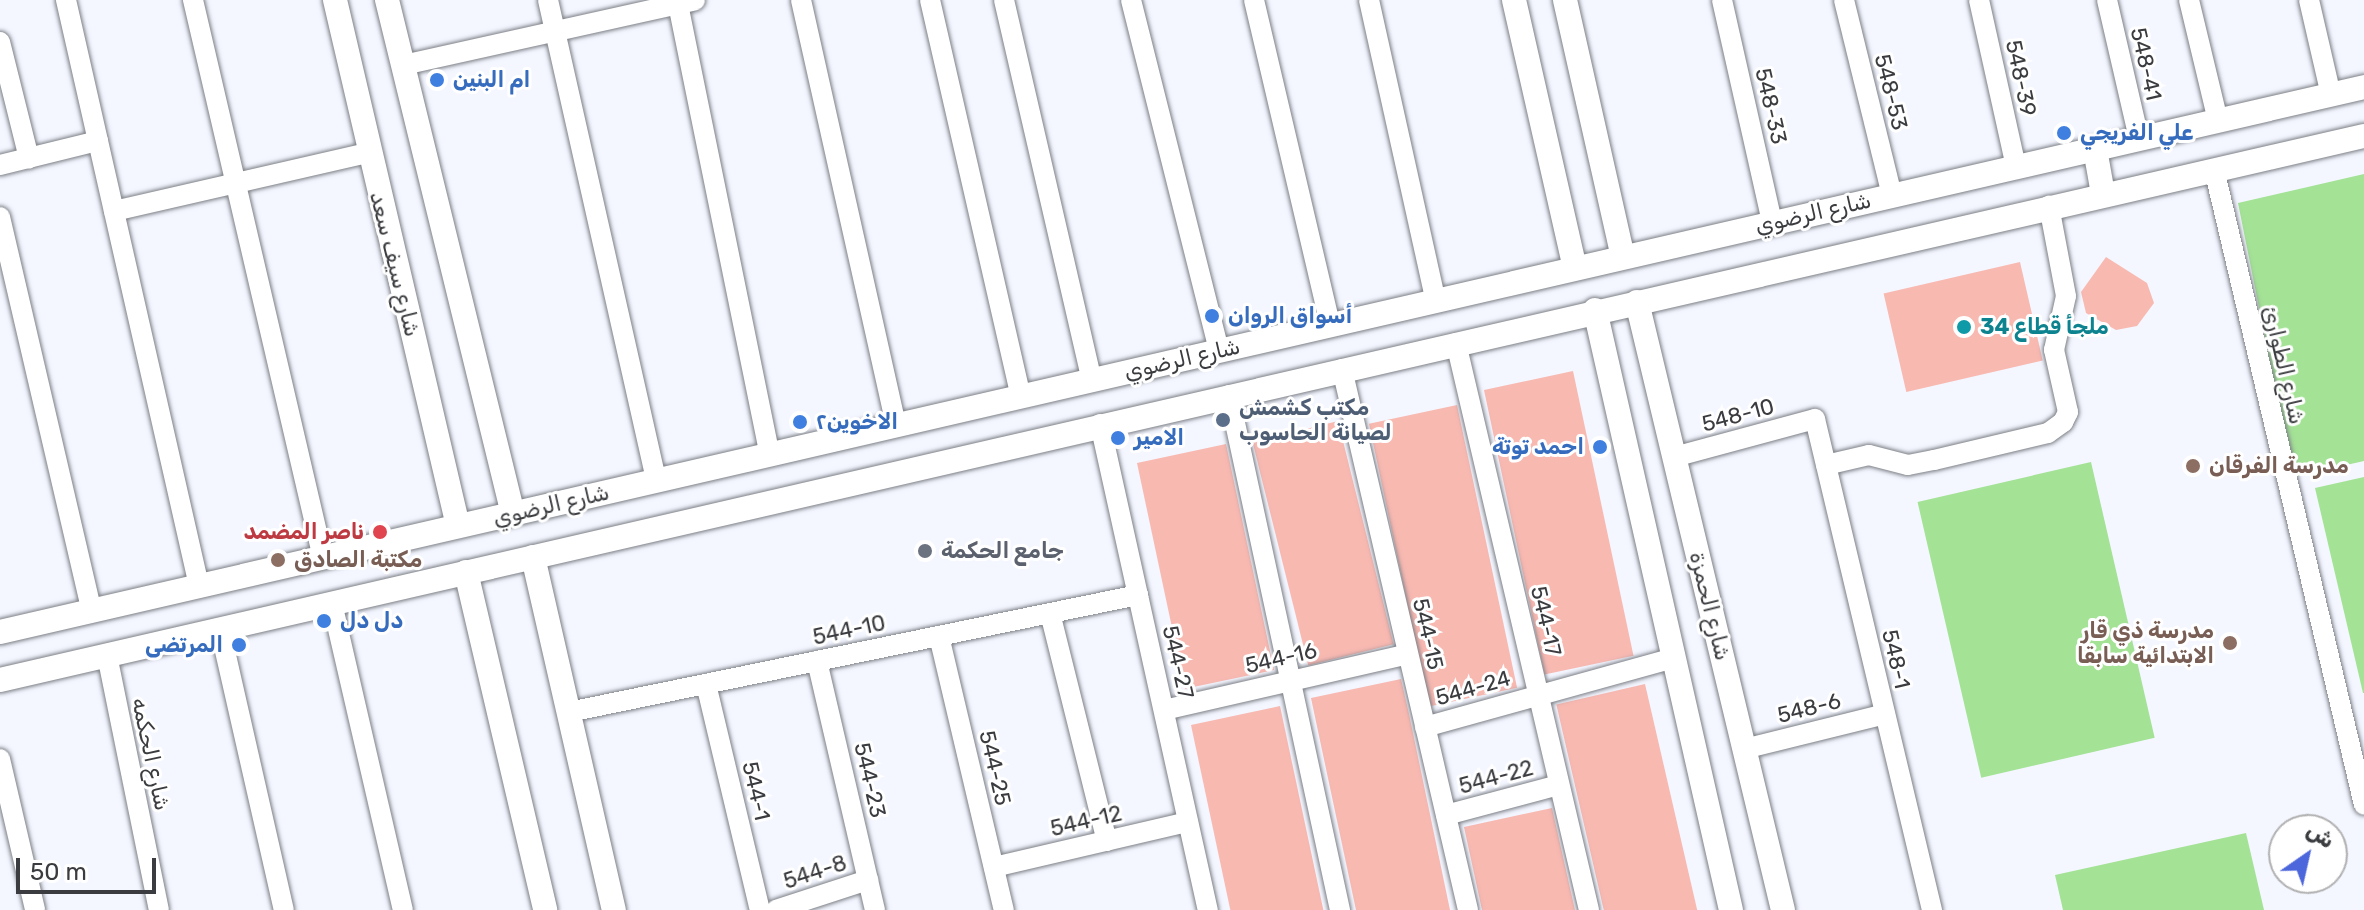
<!DOCTYPE html>
<html>
<head>
<meta charset="utf-8">
<style>
  body { margin:0 }
  #map { position:relative; width:2364px; height:910px; overflow:hidden; background:#f4f7ff; font-family:Rubik,Cairo,sans-serif }
  div>[style] { position:absolute }
  .green>* { inset:0; background:#a4e296; transform-origin:0 0 }
  .building>* { inset:0; background:#f8b9b1; transform-origin:0 0 }
  .roads { filter:drop-shadow(0 0 2px #7c7f86) drop-shadow(0 0 2px #7c7f86) }
  .minor>* { height:20px; margin:-10px; padding:0 10px; transform-origin:10px; border-radius:10px; background:#fff }
  .tertiary>* { height:24px; margin:-12px; padding:0 12px; transform-origin:12px; border-radius:12px; background:#fff }
  .dots>* { width:22px; height:22px; translate:-50% -50%; box-sizing:border-box; border:4px solid #fff; border-radius:50% }
  span { translate:-50% -50%; white-space:nowrap; text-align:center; line-height:1.15; -webkit-text-stroke:6px #fff; paint-order:stroke }
  .street-label { font-size:22px; color:#3b3c3f }
  .shop-label { font-size:22px; color:#366cbe; font-weight:700 }
  .left { translate:0 -50%; text-align:left }
  .right { translate:-100% -50%; text-align:right }
  .culture-label { font-size:22px; color:#0d838f; font-weight:700 }
  .service-label { font-size:22px; color:#4e5e75; font-weight:700 }
  .education-label { font-size:22px; color:#785e54; font-weight:700 }
  .health-label { font-size:22px; color:#be3a42; font-weight:700 }
  .worship-label { font-size:22px; color:#5b616d; font-weight:700 }
  .north { position:absolute; left:2268px; top:814px; width:80px; height:80px; box-sizing:border-box; background:#fff; border:2px solid #b1b1b2; border-radius:50%; rotate:34deg; font-size:22px; font-weight:700; line-height:32px; text-align:center; color:#3b3c3f }
  .north::after { content:''; display:block; margin:auto; width:28px; height:36px; background:#4c66db; clip-path:polygon(50% 0,100% 100%,50% 72%,0 100%) }
  .scale { position:absolute; left:16px; top:858px; width:140px; height:36px; box-sizing:border-box; border:4px solid #3b3c3f; border-top:0; padding-left:10px; font-size:24px; line-height:28px; white-space:nowrap; color:#3b3c3f; -webkit-text-stroke:6px #fff; paint-order:stroke }
</style>
</head>
<body>
<div id="map">
  <div class="green">
    <div style="clip-path:polygon(2364px 174px,2364px 461px,2293px 477px,2238px 203px)"></div>
    <div style="left:2091px;top:462px;width:283px;height:178px;rotate:77deg"></div>
    <div style="clip-path:polygon(2364px 477px,2364px 693px,2363px 693px,2315px 488px)"></div>
    <div style="clip-path:polygon(2246px 833px,2264px 910px,2063px 910px,2055px 875px)"></div>
  </div>
  <div class="building">
    <div style="clip-path:polygon(2106px 257px,2147px 283px,2154px 303px,2137px 326px,2116px 330px,2086px 313px,2081px 292px)"></div>
    <div style="left:2020px;top:262px;width:101px;height:140px;rotate:77deg"></div>
    <div style="left:1573px;top:371px;width:291px;height:91px;rotate:78deg"></div>
    <div style="left:1457px;top:405px;width:289px;height:90px;rotate:78deg"></div>
    <div style="left:1338px;top:421px;width:230px;height:88px;rotate:76deg"></div>
    <div style="left:1226px;top:444px;width:231px;height:91px;rotate:78deg"></div>
    <div style="clip-path:polygon(1401px 679px,1409px 714px,1450px 910px,1356px 910px,1311px 698px)"></div>
    <div style="left:1645px;top:684px;width:232px;height:91px;rotate:77deg"></div>
    <div style="left:1280px;top:706px;width:209px;height:91px;rotate:78deg"></div>
    <div style="clip-path:polygon(1552px 808px,1575px 910px,1482px 910px,1464px 827px)"></div>
  </div>
  <div class="roads">
    <div class="minor">
      <div style="left:66px;top:0;width:601px;rotate:77.21deg"></div>
      <div style="left:193px;top:0;width:573px;rotate:76.89deg"></div>
      <div style="left:548px;top:0;width:493px;rotate:77.3deg"></div>
      <div style="left:801px;top:0;width:436px;rotate:77.4deg"></div>
      <div style="left:930px;top:0;width:407px;rotate:77.1deg"></div>
      <div style="left:1004px;top:0;width:390px;rotate:77deg"></div>
      <div style="left:1131px;top:0;width:362px;rotate:75.9deg"></div>
      <div style="left:1254px;top:0;width:334px;rotate:76.8deg"></div>
      <div style="left:1369px;top:0;width:308px;rotate:77.5deg"></div>
      <div style="left:1722px;top:0;width:228px;rotate:77.3deg"></div>
      <div style="left:1844px;top:0;width:201px;rotate:76.2deg"></div>
      <div style="left:1979px;top:0;width:171px;rotate:77.5deg"></div>
      <div style="left:2107px;top:0;width:143px;rotate:77deg"></div>
      <div style="left:2189px;top:0;width:124px;rotate:76.5deg"></div>
      <div style="left:2309px;top:0;width:98px;rotate:77deg"></div>
      <div style="left:678px;top:4px;width:460px;rotate:78.5deg"></div>
      <div style="left:0;top:42px;width:120px;rotate:76deg"></div>
      <div style="left:403px;top:65px;width:299px;rotate:-12.5deg"></div>
      <div style="left:0;top:165px;width:101px;rotate:-13.8deg"></div>
      <div style="left:2214px;top:169px;width:653px;rotate:76.73deg"></div>
      <div style="left:114px;top:211px;width:261px;rotate:-12.9deg"></div>
      <div style="left:0;top:217px;width:405px;rotate:76.9deg"></div>
      <div style="left:1456px;top:343px;width:582px;rotate:76.8deg"></div>
      <div style="left:1342px;top:369px;width:555px;rotate:76.89deg"></div>
      <div style="left:1229px;top:395px;width:527px;rotate:77.84deg"></div>
      <div style="left:1100px;top:424px;width:498px;rotate:77.5deg"></div>
      <div style="left:1674px;top:457px;width:146px;rotate:-15.1deg"></div>
      <div style="left:1815px;top:419px;width:505px;rotate:76.6deg"></div>
      <div style="left:1826px;top:465px;width:44px;rotate:-13.1deg"></div>
      <div style="left:1869px;top:455px;width:40px;rotate:14.4deg"></div>
      <div style="left:1908px;top:465px;width:26px;rotate:-11deg"></div>
      <div style="left:1934px;top:460px;width:117px;rotate:-13.3deg"></div>
      <div style="left:2048px;top:433px;width:19px;rotate:-36deg"></div>
      <div style="left:2063px;top:422px;width:11px;rotate:-63deg"></div>
      <div style="left:2068px;top:412px;width:64px;rotate:-102.7deg"></div>
      <div style="left:2054px;top:350px;width:55px;rotate:-77.5deg"></div>
      <div style="left:2066px;top:296px;width:92px;rotate:-100.7deg"></div>
      <div style="left:332px;top:603px;width:315px;rotate:77deg"></div>
      <div style="left:1050px;top:613px;width:235px;rotate:76deg"></div>
      <div style="left:220px;top:629px;width:288px;rotate:77.2deg"></div>
      <div style="left:939px;top:636px;width:282px;rotate:76.7deg"></div>
      <div style="left:107px;top:655px;width:260px;rotate:78.5deg"></div>
      <div style="left:817px;top:661px;width:256px;rotate:76.9deg"></div>
      <div style="left:706px;top:684px;width:232px;rotate:76.6deg"></div>
      <div style="left:1164px;top:710px;width:250px;rotate:-12.9deg"></div>
      <div style="left:569px;top:712px;width:581px;rotate:-11.62deg"></div>
      <div style="left:1425px;top:727px;width:257px;rotate:-15.5deg"></div>
      <div style="left:1744px;top:749px;width:145px;rotate:-13.9deg"></div>
      <div style="left:0;top:759px;width:155px;rotate:76.9deg"></div>
      <div style="left:1446px;top:815px;width:117px;rotate:-14.9deg"></div>
      <div style="left:994px;top:867px;width:199px;rotate:-13.1deg"></div>
      <div style="left:776px;top:910px;width:97px;rotate:-18.1deg"></div>
    </div>
    <div class="tertiary">
      <div style="left:335px;top:0;width:540px;rotate:76.84deg"></div>
      <div style="left:387px;top:0;width:529px;rotate:76.23deg"></div>
      <div style="left:1514px;top:0;width:275px;rotate:77.2deg"></div>
      <div style="left:1565px;top:0;width:263px;rotate:77.3deg"></div>
      <div style="left:2095px;top:149px;width:46px;rotate:79.9deg"></div>
      <div style="left:1637px;top:302px;width:625px;rotate:76.5deg"></div>
      <div style="left:1595px;top:310px;width:615px;rotate:77.23deg"></div>
      <div style="left:533px;top:557px;width:362px;rotate:77.1deg"></div>
      <div style="left:466px;top:572px;width:347px;rotate:76.8deg"></div>
      <div style="left:0;top:632px;width:2426px;rotate:-12.98deg"></div>
      <div style="left:0;top:680px;width:2426px;rotate:-12.96deg"></div>
    </div>
  </div>
  <div class="dots">
    <div style="left:437px;top:80px;background:#3f7fe0"></div>
    <div style="left:2064px;top:133px;background:#3f7fe0"></div>
    <div style="left:1212px;top:316px;background:#3f7fe0"></div>
    <div style="left:1964px;top:327px;background:#0f9aa8"></div>
    <div style="left:1223px;top:420px;background:#5c6f8a"></div>
    <div style="left:800px;top:422px;background:#3f7fe0"></div>
    <div style="left:1118px;top:438px;background:#3f7fe0"></div>
    <div style="left:1600px;top:447px;background:#3f7fe0"></div>
    <div style="left:2193px;top:466px;background:#8d6e63"></div>
    <div style="left:380px;top:532px;background:#e0444e"></div>
    <div style="left:925px;top:551px;background:#6b7280"></div>
    <div style="left:278px;top:560px;background:#8d6e63"></div>
    <div style="left:324px;top:621px;background:#3f7fe0"></div>
    <div style="left:2230px;top:643px;background:#8d6e63"></div>
    <div style="left:239px;top:645px;background:#3f7fe0"></div>
  </div>
  <div class="street-label">
    <span style="left:2146px;top:64px;rotate:77deg">548-41</span>
    <span style="left:2021px;top:78px;rotate:78deg">548-39</span>
    <span style="left:1891px;top:92px;rotate:76deg">548-53</span>
    <span style="left:1771px;top:106px;rotate:77deg">548-33</span>
    <span style="left:1813px;top:213px;rotate:-13deg">شارع الرضوي</span>
    <span style="left:395px;top:264px;rotate:76deg">شارع سيف سعد</span>
    <span style="left:1182px;top:359px;rotate:-13deg">شارع الرضوي</span>
    <span style="left:2284px;top:365px;rotate:77deg">شارع الطوارئ</span>
    <span style="left:1738px;top:415px;rotate:-15deg">548-10</span>
    <span style="left:551px;top:505px;rotate:-13deg">شارع الرضوي</span>
    <span style="left:1710px;top:606px;rotate:76deg">شارع الحمزة</span>
    <span style="left:1546px;top:621px;rotate:77deg">544-17</span>
    <span style="left:849px;top:630px;rotate:-12deg">544-10</span>
    <span style="left:1428px;top:634px;rotate:77deg">544-15</span>
    <span style="left:1281px;top:658px;rotate:-13deg">544-16</span>
    <span style="left:1896px;top:659px;rotate:77deg">548-1</span>
    <span style="left:1178px;top:662px;rotate:77deg">544-27</span>
    <span style="left:1473px;top:688px;rotate:-16deg">544-24</span>
    <span style="left:1809px;top:708px;rotate:-14deg">548-6</span>
    <span style="left:151px;top:754px;rotate:78deg">شارع الحكمه</span>
    <span style="left:995px;top:768px;rotate:77deg">544-25</span>
    <span style="left:1496px;top:777px;rotate:-15deg">544-22</span>
    <span style="left:870px;top:780px;rotate:77deg">544-23</span>
    <span style="left:756px;top:791px;rotate:77deg">544-1</span>
    <span style="left:1086px;top:821px;rotate:-13deg">544-12</span>
    <span style="left:815px;top:872px;rotate:-18deg">544-8</span>
  </div>
  <div class="shop-label">
    <span class="left" style="left:453px;top:80px">ام البنين</span>
    <span class="left" style="left:2080px;top:133px">علي الفريجي</span>
    <span class="left" style="left:1228px;top:316px">أسواق الروان</span>
    <span class="left" style="left:816px;top:422px">الاخوين٢</span>
    <span class="left" style="left:1134px;top:438px">الامير</span>
    <span class="right" style="left:1584px;top:447px">احمد توتة</span>
    <span class="left" style="left:340px;top:621px">دل دل</span>
    <span class="right" style="left:223px;top:645px">المرتضى</span>
  </div>
  <div class="culture-label">
    <span class="left" style="left:1980px;top:327px">ملجأ قطاع 34</span>
  </div>
  <div class="service-label">
    <span class="left" style="left:1239px;top:420px">مكتب كشمش<br>لصيانة الحاسوب</span>
  </div>
  <div class="education-label">
    <span class="left" style="left:2209px;top:466px">مدرسة الفرقان</span>
    <span class="left" style="left:294px;top:560px">مكتبة الصادق</span>
    <span class="right" style="left:2214px;top:643px">مدرسة ذي قار<br>الابتدائية سابقا</span>
  </div>
  <div class="health-label">
    <span class="right" style="left:364px;top:532px">ناصر المضمد</span>
  </div>
  <div class="worship-label">
    <span class="left" style="left:941px;top:551px">جامع الحكمة</span>
  </div>
  <div class="north">ش</div>
  <div class="scale">50 m</div>
</div>
</body>
</html>
